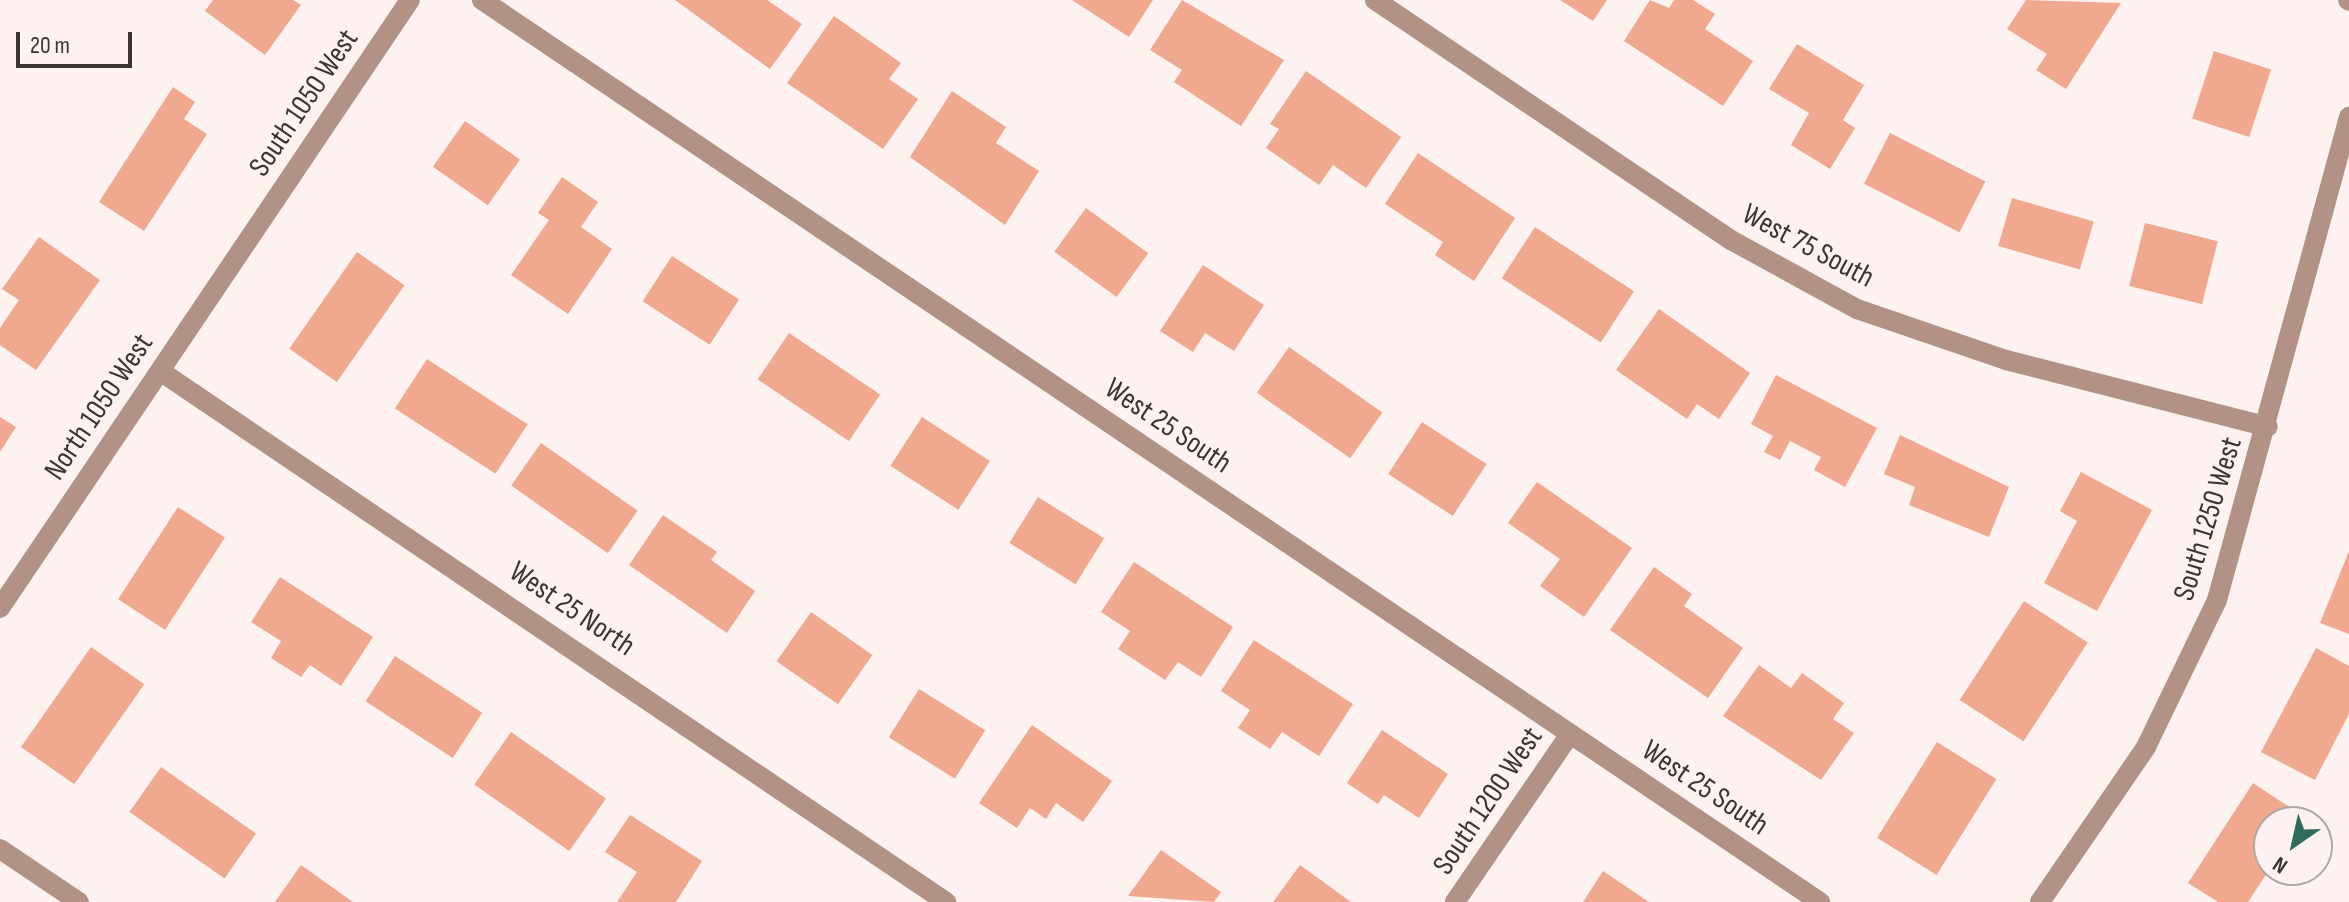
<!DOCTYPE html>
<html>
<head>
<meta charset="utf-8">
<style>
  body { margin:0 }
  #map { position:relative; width:2349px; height:902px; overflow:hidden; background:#fdf2ef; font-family:"Sofia Sans Condensed",sans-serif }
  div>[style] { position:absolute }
  .building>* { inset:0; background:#f0a88f; transform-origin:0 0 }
  .minor>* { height:20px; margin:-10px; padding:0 10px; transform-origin:10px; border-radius:10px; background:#b19285 }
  span { translate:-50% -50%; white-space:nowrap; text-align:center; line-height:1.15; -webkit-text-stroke:6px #fdf2ef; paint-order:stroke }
  .street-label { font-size:30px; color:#3d332f }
  .north { position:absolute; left:2253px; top:806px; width:80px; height:80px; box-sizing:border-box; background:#fdf2ef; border:2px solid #b0a6a2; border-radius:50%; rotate:214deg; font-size:22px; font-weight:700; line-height:32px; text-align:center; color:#3d332f }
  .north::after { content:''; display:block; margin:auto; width:28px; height:36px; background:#2e6d5b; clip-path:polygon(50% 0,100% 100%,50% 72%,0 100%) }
  .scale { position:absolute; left:16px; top:32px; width:116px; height:36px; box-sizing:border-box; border:4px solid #3d332f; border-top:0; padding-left:10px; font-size:24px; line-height:28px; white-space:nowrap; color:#3d332f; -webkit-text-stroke:6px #fdf2ef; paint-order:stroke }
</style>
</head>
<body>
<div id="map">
  <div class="building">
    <div style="clip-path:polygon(213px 0,293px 0,301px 5px,265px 55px,205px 11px)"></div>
    <div style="clip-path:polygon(675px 0,767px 0,802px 24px,770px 69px)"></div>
    <div style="clip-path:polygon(1072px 0,1153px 0,1129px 37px)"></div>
    <div style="clip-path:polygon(1182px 0,1284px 60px,1241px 126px,1174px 82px,1182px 70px,1150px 50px)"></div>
    <div style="clip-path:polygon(1560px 0,1607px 0,1593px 21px)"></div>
    <div style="clip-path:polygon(1650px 0,1669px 8px,1674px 0,1693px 0,1715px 14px,1705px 29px,1753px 61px,1723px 106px,1624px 41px)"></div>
    <div style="clip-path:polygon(2026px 0,2121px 3px,2066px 89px,2036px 70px,2047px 54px,2007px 29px)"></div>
    <div style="clip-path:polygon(834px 16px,901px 63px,889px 79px,918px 99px,883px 149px,787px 83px)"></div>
    <div style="clip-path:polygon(1797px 44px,1864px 85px,1843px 120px,1855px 128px,1830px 169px,1791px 145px,1809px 113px,1769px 89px)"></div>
    <div style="left:2214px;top:51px;width:60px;height:71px;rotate:18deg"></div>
    <div style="clip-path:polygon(1306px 71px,1401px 137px,1366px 188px,1333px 165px,1319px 185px,1266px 148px,1279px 129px,1270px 124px)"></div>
    <div style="clip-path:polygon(173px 87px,195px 102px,184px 119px,207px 134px,144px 231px,99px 202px)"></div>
    <div style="clip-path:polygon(952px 91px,1006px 127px,996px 143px,1039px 171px,1005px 225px,910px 157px)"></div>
    <div style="left:465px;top:121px;width:67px;height:56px;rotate:35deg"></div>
    <div style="left:1890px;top:133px;width:107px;height:57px;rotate:27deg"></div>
    <div style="clip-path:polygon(1418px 153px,1515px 218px,1474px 281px,1435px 255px,1443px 242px,1385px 204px)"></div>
    <div style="clip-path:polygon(562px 177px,598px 202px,581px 227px,612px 249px,568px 314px,511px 275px,549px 220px,538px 213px)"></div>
    <div style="left:2012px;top:198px;width:85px;height:50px;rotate:16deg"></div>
    <div style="left:1086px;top:208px;width:77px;height:54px;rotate:36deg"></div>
    <div style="left:2145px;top:223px;width:75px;height:65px;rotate:14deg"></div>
    <div style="left:1535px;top:227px;width:118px;height:61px;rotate:33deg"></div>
    <div style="clip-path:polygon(39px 237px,100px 280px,36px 370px,0 345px,0 328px,19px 300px,2px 289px)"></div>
    <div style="left:357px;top:252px;width:58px;height:118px;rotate:35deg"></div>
    <div style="left:672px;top:256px;width:80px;height:54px;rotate:33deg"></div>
    <div style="clip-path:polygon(1203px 265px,1264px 305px,1234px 351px,1205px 333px,1193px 352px,1160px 331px)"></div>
    <div style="clip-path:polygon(1659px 309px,1750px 373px,1719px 419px,1697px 404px,1687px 419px,1616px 370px)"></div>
    <div style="left:789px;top:333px;width:110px;height:56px;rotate:34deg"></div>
    <div style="left:1289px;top:347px;width:114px;height:56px;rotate:35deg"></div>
    <div style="left:427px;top:359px;width:120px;height:59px;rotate:33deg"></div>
    <div style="clip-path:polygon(1776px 375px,1877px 428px,1845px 487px,1814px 470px,1821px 457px,1790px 441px,1780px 460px,1764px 452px,1773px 436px,1751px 424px)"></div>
    <div style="clip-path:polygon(0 417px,16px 427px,0 452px)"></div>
    <div style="left:922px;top:417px;width:81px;height:58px;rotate:33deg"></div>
    <div style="left:1422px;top:422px;width:77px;height:62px;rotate:33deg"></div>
    <div style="clip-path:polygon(1900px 435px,2009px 487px,1989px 537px,1909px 505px,1915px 487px,1884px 474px)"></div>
    <div style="left:541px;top:443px;width:118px;height:52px;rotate:35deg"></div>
    <div style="clip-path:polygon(2081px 472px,2152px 510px,2097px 611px,2044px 583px,2077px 521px,2060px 511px)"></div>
    <div style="clip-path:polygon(1537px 482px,1632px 548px,1584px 617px,1540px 586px,1560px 559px,1508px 523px)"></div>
    <div style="left:1038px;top:497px;width:78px;height:54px;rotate:32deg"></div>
    <div style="left:178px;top:507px;width:56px;height:110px;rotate:33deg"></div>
    <div style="clip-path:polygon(663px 515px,717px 552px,711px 560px,755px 591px,727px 633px,629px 565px)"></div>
    <div style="clip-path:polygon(2349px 551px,2349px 634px,2320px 623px)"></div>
    <div style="clip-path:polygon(1134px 562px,1233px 627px,1201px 677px,1178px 662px,1165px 680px,1118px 649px,1130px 631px,1101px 612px)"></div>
    <div style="clip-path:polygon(1654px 567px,1692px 594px,1684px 606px,1743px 648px,1708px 698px,1610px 630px)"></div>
    <div style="clip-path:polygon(280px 577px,373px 637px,341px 686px,310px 665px,301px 677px,271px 658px,281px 641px,251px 622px)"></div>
    <div style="left:2024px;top:601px;width:76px;height:118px;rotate:33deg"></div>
    <div style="left:811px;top:612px;width:75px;height:60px;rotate:35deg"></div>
    <div style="clip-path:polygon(1254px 640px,1353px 704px,1319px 756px,1282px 732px,1270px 749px,1238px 728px,1250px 710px,1221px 691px)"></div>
    <div style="left:91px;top:647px;width:65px;height:122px;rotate:35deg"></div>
    <div style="clip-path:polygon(2316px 648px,2349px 666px,2349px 714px,2315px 780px,2261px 752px)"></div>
    <div style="left:395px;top:656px;width:104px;height:54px;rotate:33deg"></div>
    <div style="clip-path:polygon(1759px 665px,1791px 688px,1802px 673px,1844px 703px,1833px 719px,1854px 733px,1821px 780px,1723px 716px)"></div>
    <div style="left:919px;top:689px;width:78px;height:57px;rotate:32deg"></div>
    <div style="clip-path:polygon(1032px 725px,1112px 781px,1083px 822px,1056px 803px,1046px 819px,1030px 808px,1017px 828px,979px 803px)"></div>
    <div style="clip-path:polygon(1382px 730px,1448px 774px,1419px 818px,1384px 795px,1378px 804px,1347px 783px)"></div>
    <div style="left:511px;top:732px;width:116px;height:64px;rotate:35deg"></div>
    <div style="left:1937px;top:742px;width:70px;height:113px;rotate:32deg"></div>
    <div style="left:161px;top:767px;width:116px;height:55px;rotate:35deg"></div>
    <div style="clip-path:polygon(2253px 783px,2312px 822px,2269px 822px,2269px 870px,2248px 902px,2218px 902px,2188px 883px)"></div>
    <div style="clip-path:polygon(630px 815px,702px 861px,676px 902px,617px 902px,637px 872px,605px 852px)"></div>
    <div style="clip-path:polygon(1161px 850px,1221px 892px,1214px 902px,1128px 896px)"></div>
    <div style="clip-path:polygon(301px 865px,353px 902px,275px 902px)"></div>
    <div style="clip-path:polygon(1300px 865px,1351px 902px,1273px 902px)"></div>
    <div style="clip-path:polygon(1603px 871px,1649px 902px,1583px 902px)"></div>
  </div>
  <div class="minor">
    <div style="left:482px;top:0;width:1614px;rotate:33.99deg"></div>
    <div style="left:1375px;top:0;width:429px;rotate:34deg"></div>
    <div style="left:1731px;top:240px;width:144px;rotate:28.7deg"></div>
    <div style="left:1857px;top:309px;width:157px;rotate:18.9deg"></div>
    <div style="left:2006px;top:360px;width:270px;rotate:14.3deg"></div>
    <div style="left:2348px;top:0;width:1px;rotate:45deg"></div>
    <div style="left:160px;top:371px;width:949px;rotate:34.04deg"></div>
    <div style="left:0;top:608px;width:733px;rotate:-56.01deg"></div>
    <div style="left:0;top:849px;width:95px;rotate:33.9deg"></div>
    <div style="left:1455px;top:902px;width:204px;rotate:-55.6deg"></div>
    <div style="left:2040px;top:902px;width:188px;rotate:-55.6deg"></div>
    <div style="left:2146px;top:747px;width:163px;rotate:-64.2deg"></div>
    <div style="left:2217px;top:600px;width:501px;rotate:-74.71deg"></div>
  </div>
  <div class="street-label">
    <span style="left:304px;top:103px;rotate:-56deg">South 1050 West</span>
    <span style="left:1808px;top:246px;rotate:28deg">West 75 South</span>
    <span style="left:99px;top:407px;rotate:-56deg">North 1050 West</span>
    <span style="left:1168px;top:426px;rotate:34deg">West 25 South</span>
    <span style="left:2208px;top:519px;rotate:-73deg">South 1250 West</span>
    <span style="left:572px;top:609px;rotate:34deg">West 25 North</span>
    <span style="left:1705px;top:788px;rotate:34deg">West 25 South</span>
    <span style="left:1488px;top:801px;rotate:-56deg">South 1200 West</span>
  </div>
  <div class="north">N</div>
  <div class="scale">20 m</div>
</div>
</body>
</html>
